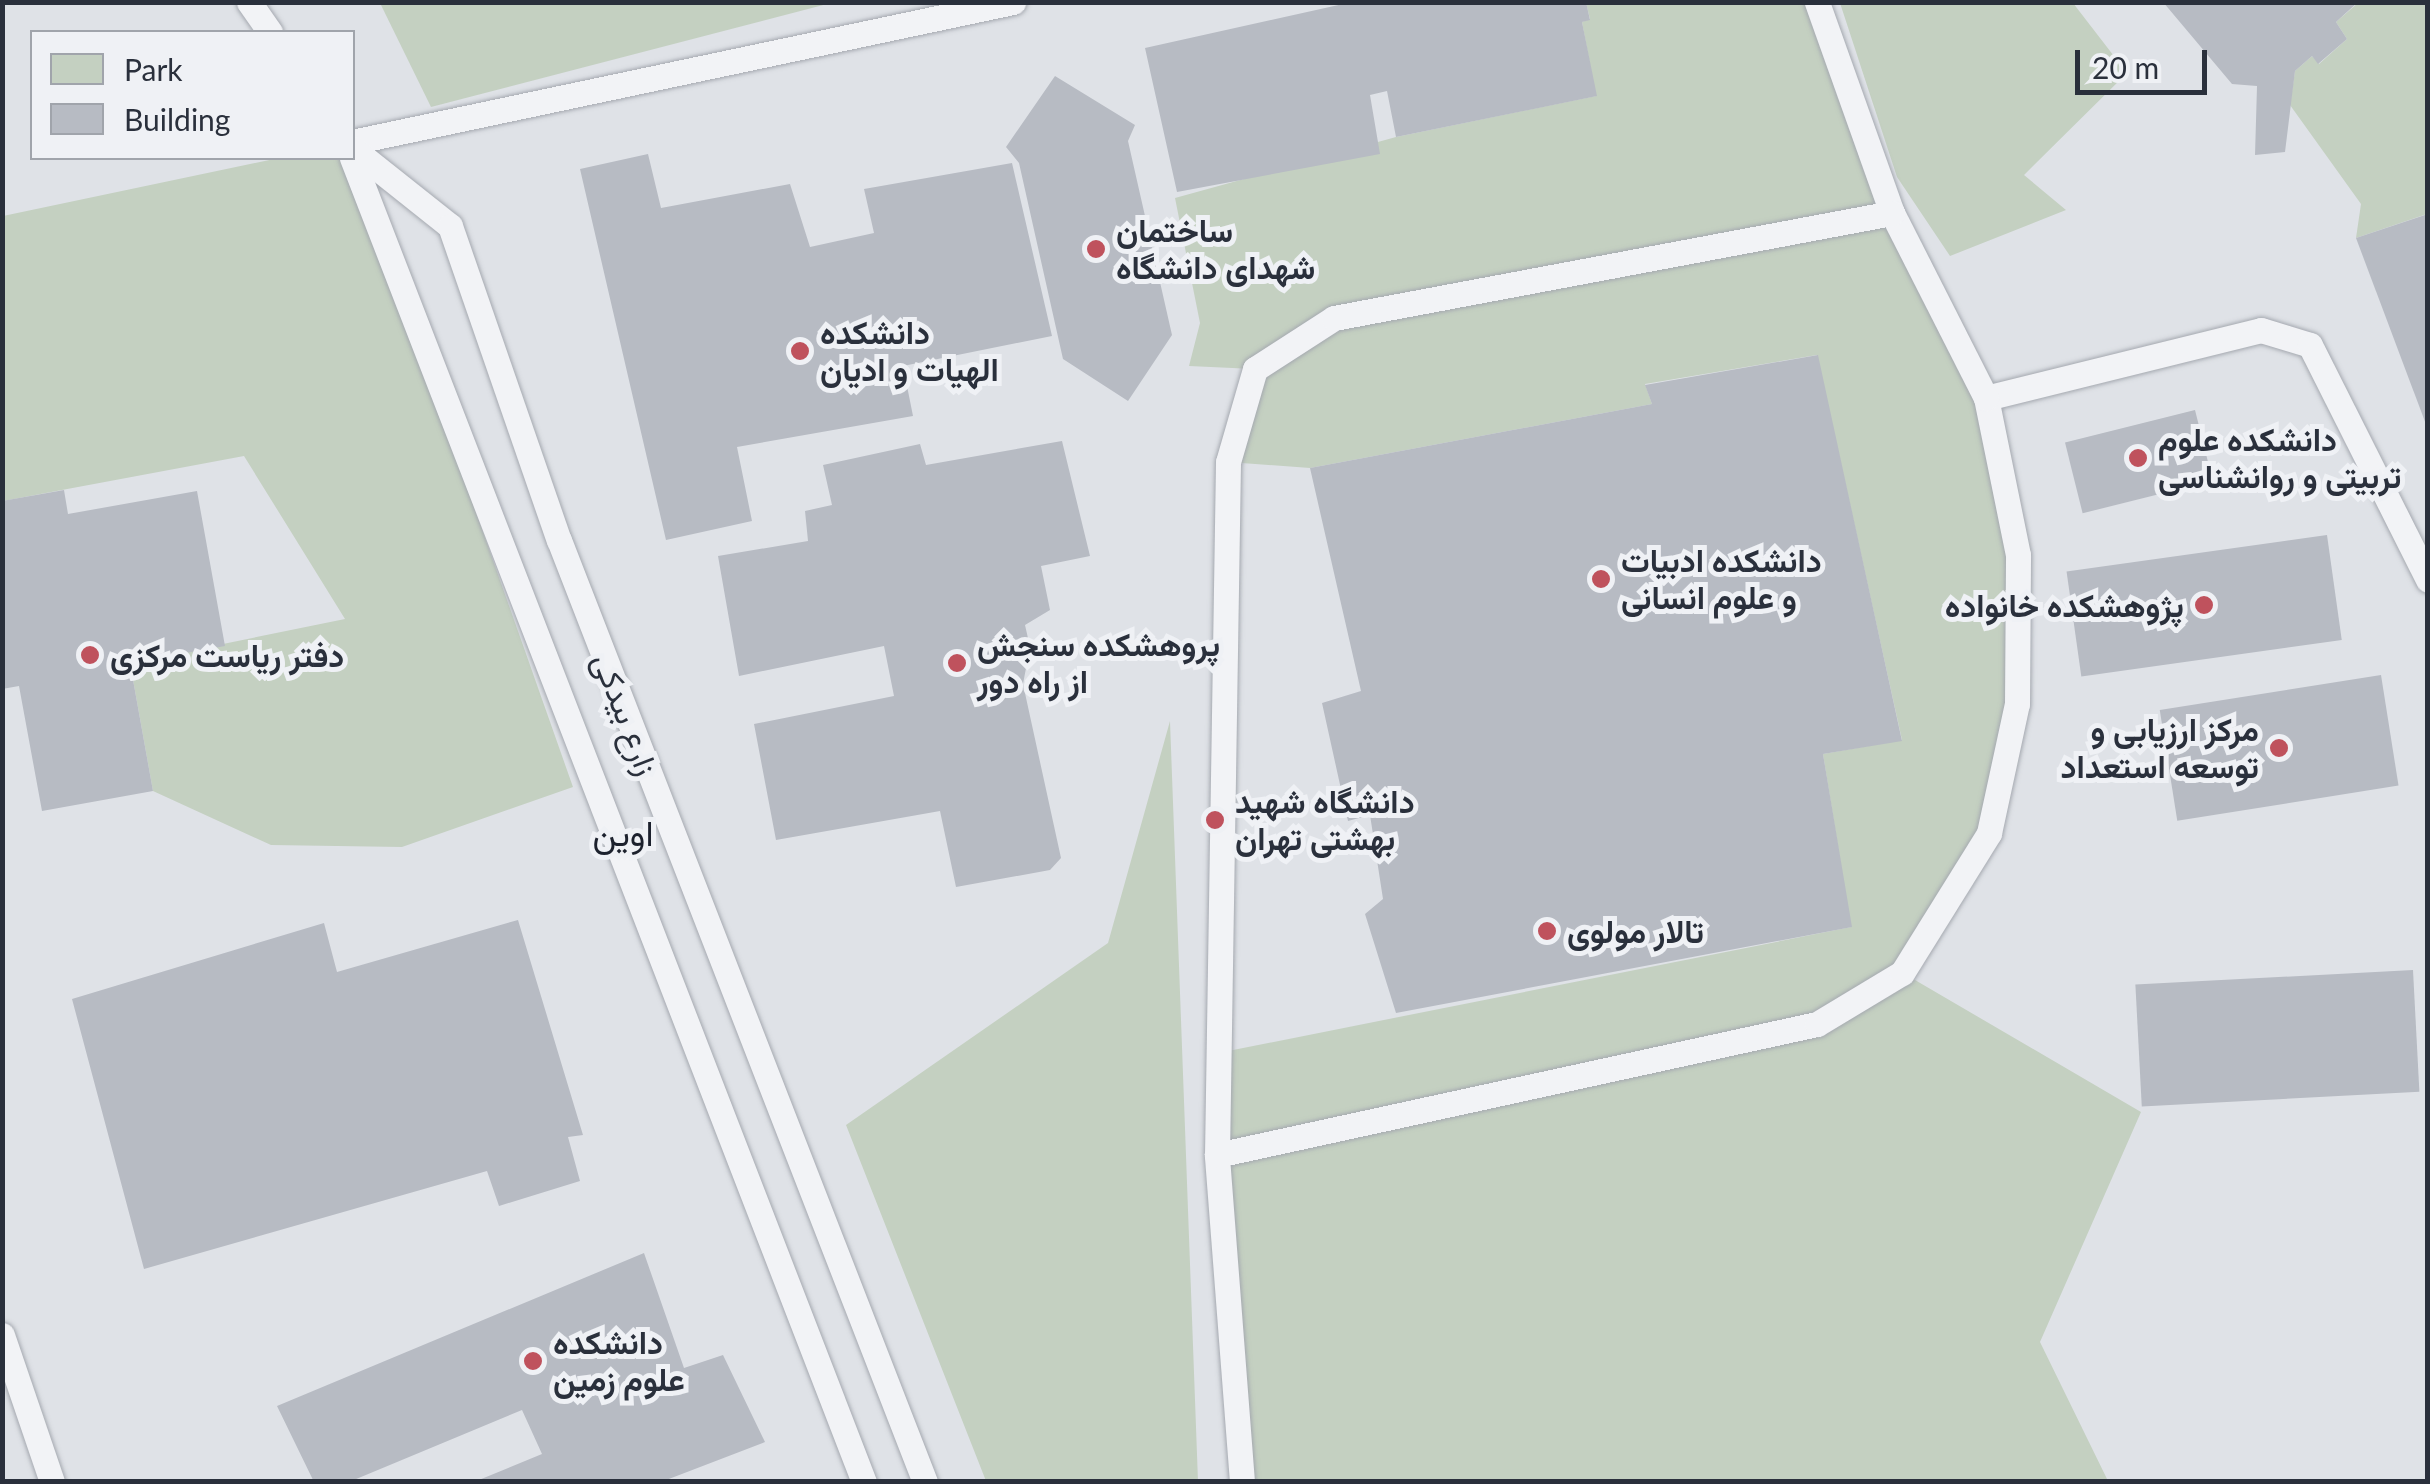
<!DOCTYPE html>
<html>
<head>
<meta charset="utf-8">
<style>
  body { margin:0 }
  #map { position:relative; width:2430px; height:1484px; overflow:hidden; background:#dfe2e7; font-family:Lato,Vazirmatn,sans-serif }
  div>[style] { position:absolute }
  .green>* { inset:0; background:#c4d0c1 }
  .building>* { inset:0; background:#b7bbc3; transform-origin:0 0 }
  .roads { filter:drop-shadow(0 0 2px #a5a9b0) drop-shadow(0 0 2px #a5a9b0) }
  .lane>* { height:25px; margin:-12.5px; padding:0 12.5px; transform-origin:12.5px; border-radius:12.5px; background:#f2f3f6 }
  .dots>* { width:28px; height:28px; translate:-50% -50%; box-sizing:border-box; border:5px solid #eff1f5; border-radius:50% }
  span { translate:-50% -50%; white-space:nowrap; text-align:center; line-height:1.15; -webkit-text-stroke:10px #eff1f5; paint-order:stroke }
  .poi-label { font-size:32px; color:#2a303c; font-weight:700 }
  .left { translate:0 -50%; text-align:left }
  .right { translate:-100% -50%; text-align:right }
  .street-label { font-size:32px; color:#2a303c }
  .neighbourhood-label { font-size:35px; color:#1c212d }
  .frame { position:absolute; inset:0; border:5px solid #2a303c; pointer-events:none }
  .legend { position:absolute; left:30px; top:30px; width:325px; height:130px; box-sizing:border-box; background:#eff1f5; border:2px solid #a0a4ab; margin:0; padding:12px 18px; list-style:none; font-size:30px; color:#2a303c }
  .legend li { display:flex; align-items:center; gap:20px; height:50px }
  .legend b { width:50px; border:2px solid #a0a4ab }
  .scale { position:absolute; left:2075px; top:50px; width:132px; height:45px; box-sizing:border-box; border:5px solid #2a303c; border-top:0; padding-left:12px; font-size:30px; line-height:35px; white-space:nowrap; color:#2a303c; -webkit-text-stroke:8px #eff1f5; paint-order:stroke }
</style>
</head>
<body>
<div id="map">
  <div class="green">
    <div style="clip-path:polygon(617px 2px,831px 3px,431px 107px,380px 3px)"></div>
    <div style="clip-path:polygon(1586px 3px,1817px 3px,1892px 213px,1986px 398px,2018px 555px,2017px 704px,1989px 833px,1903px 973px,2141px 1112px,2040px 1342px,2108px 1481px,1242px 1481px,1218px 1053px,1851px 927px,1823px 754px,1902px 740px,1817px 355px,1645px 384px,1652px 404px,1310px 468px,1228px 462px,1254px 369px,1189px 366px,1200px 323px,1175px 198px,1396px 137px,1596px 96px,1582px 22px,1590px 19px)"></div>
    <div style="clip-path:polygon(1840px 3px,2073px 3px,2127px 73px,2024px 175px,2066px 210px,1950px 256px,1897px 177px)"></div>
    <div style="clip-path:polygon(2358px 3px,2427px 3px,2427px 214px,2356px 238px,2361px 204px,2290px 105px,2295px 71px,2312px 56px,2319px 64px,2347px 39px,2336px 22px)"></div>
    <div style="clip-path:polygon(279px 158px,351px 158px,573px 787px,402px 847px,271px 845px,153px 791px,130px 663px,345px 619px,244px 456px,3px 501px,3px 216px)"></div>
    <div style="clip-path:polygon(1170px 721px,1198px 1481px,986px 1481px,846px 1125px,1108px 943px)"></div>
  </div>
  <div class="building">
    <div style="clip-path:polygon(1352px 2px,1586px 2px,1590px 20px,1582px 22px,1597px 96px,1396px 137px,1387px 91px,1370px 95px,1380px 154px,1177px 192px,1145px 48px)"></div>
    <div style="clip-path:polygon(2163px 2px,2358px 2px,2336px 22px,2347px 39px,2318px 64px,2312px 56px,2295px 71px,2285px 152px,2255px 155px,2257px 86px,2232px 84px)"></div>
    <div style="clip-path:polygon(1055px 76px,1135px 125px,1128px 141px,1172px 335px,1128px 401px,1063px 359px,1019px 163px,1006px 147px)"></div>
    <div style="clip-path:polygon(648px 154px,661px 208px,790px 184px,810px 247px,874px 233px,864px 189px,1012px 163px,1052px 336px,903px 366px,913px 416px,737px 447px,752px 521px,666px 540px,580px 169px)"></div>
    <div style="clip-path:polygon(2428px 214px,2428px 427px,2427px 427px,2356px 238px)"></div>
    <div style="clip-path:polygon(1818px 355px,1902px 741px,1823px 754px,1852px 927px,1396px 1013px,1365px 914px,1383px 899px,1370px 815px,1348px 821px,1322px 703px,1361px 691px,1310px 468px,1652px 404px,1645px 385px)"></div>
    <div style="left:2195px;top:410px;width:73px;height:134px;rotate:76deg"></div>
    <div style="clip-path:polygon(1062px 441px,1090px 556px,1041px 566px,1050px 610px,1025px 625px,1030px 647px,1023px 684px,1061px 858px,1050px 870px,956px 887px,940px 811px,776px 840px,754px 724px,894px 696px,884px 646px,739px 676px,718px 556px,808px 541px,805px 511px,832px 505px,823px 465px,920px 444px,926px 465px)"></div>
    <div style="clip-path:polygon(64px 490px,68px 514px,197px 491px,225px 646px,130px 663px,153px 791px,42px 811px,19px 686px,2px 689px,2px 501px)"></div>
    <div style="left:2327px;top:535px;width:106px;height:263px;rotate:82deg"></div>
    <div style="left:2381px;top:675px;width:112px;height:224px;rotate:81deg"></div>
    <div style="clip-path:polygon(518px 920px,583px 1135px,568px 1137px,580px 1181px,499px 1206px,487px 1171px,144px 1269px,72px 999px,324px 923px,337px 972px)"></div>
    <div style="left:2413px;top:970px;width:122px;height:278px;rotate:87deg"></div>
    <div style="clip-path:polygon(644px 1253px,684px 1368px,723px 1355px,765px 1442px,661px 1482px,474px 1482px,542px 1454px,522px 1410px,349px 1482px,314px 1482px,277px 1406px)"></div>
  </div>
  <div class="roads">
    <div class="lane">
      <div style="left:249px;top:2px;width:37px;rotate:55deg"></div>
      <div style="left:352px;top:142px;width:676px;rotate:-11.96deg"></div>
      <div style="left:352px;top:148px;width:125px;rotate:38.5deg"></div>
      <div style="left:450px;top:226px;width:332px;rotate:70.9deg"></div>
      <div style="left:559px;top:540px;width:1011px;rotate:68.77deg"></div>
      <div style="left:352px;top:158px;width:1420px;rotate:68.86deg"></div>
      <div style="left:1986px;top:398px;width:283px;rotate:-13.9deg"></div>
      <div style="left:2261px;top:330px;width:51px;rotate:17deg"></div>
      <div style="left:2310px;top:345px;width:263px;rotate:63.3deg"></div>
      <div style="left:1217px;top:1155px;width:614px;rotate:-12.32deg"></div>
      <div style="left:1817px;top:1024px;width:99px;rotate:-31deg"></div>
      <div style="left:1902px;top:973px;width:165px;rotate:-58.1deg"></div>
      <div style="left:1989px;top:833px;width:132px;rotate:-77.8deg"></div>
      <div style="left:2017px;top:704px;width:149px;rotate:-89.6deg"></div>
      <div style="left:2018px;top:555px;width:160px;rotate:-101.5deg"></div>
      <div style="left:1986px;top:398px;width:208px;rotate:-116.9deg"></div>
      <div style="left:1892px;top:213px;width:224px;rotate:-109.6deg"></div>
      <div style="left:2px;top:1335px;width:155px;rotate:71.2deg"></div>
      <div style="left:1242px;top:1482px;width:328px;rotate:-94.4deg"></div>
      <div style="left:1217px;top:1155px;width:693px;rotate:-89.09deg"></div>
      <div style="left:1228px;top:462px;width:97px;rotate:-73.8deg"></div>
      <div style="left:1255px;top:369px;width:94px;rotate:-32.8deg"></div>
      <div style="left:1334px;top:318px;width:568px;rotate:-10.66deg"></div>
    </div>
  </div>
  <div class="dots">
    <div style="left:1096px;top:249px;background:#bf525d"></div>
    <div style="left:800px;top:351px;background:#bf525d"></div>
    <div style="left:2138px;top:458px;background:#bf525d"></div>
    <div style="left:1601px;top:579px;background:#bf525d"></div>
    <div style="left:2204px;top:605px;background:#bf525d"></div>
    <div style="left:90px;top:655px;background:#bf525d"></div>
    <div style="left:957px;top:663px;background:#bf525d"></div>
    <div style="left:2279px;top:748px;background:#bf525d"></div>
    <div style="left:1215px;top:820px;background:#bf525d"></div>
    <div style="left:1547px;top:931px;background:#bf525d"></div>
    <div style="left:533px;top:1361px;background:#bf525d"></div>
  </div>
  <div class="poi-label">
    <span class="left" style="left:1116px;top:249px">ساختمان<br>شهدای دانشگاه</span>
    <span class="left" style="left:820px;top:351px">دانشکده<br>الهیات و ادیان</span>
    <span class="left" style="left:2158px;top:458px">دانشکده علوم<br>تربیتی و روانشناسی</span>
    <span class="left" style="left:1621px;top:579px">دانشکده ادبیات<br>و علوم انسانی</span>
    <span class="right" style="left:2184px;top:605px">پژوهشکده خانواده</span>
    <span class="left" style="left:977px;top:663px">پروهشکده سنجش<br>از راه دور</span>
    <span class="left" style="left:110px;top:655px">دفتر ریاست مرکزی</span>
    <span class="right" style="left:2259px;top:748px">مرکز ارزیابی و<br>توسعه استعداد</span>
    <span class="left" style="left:1235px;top:820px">دانشگاه شهید<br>بهشتی تهران</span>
    <span class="left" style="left:1567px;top:931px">تالار مولوی</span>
    <span class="left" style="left:553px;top:1361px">دانشکده<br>علوم زمین</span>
  </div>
  <div class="street-label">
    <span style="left:626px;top:714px;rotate:69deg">زارع بیدکی</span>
  </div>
  <div class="neighbourhood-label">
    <span style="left:623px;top:832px">اوین</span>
  </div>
  <div class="frame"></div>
  <ul class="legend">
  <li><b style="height:28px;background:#c4d0c1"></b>Park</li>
  <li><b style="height:28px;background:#b7bbc3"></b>Building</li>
  </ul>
  <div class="scale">20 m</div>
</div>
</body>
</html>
